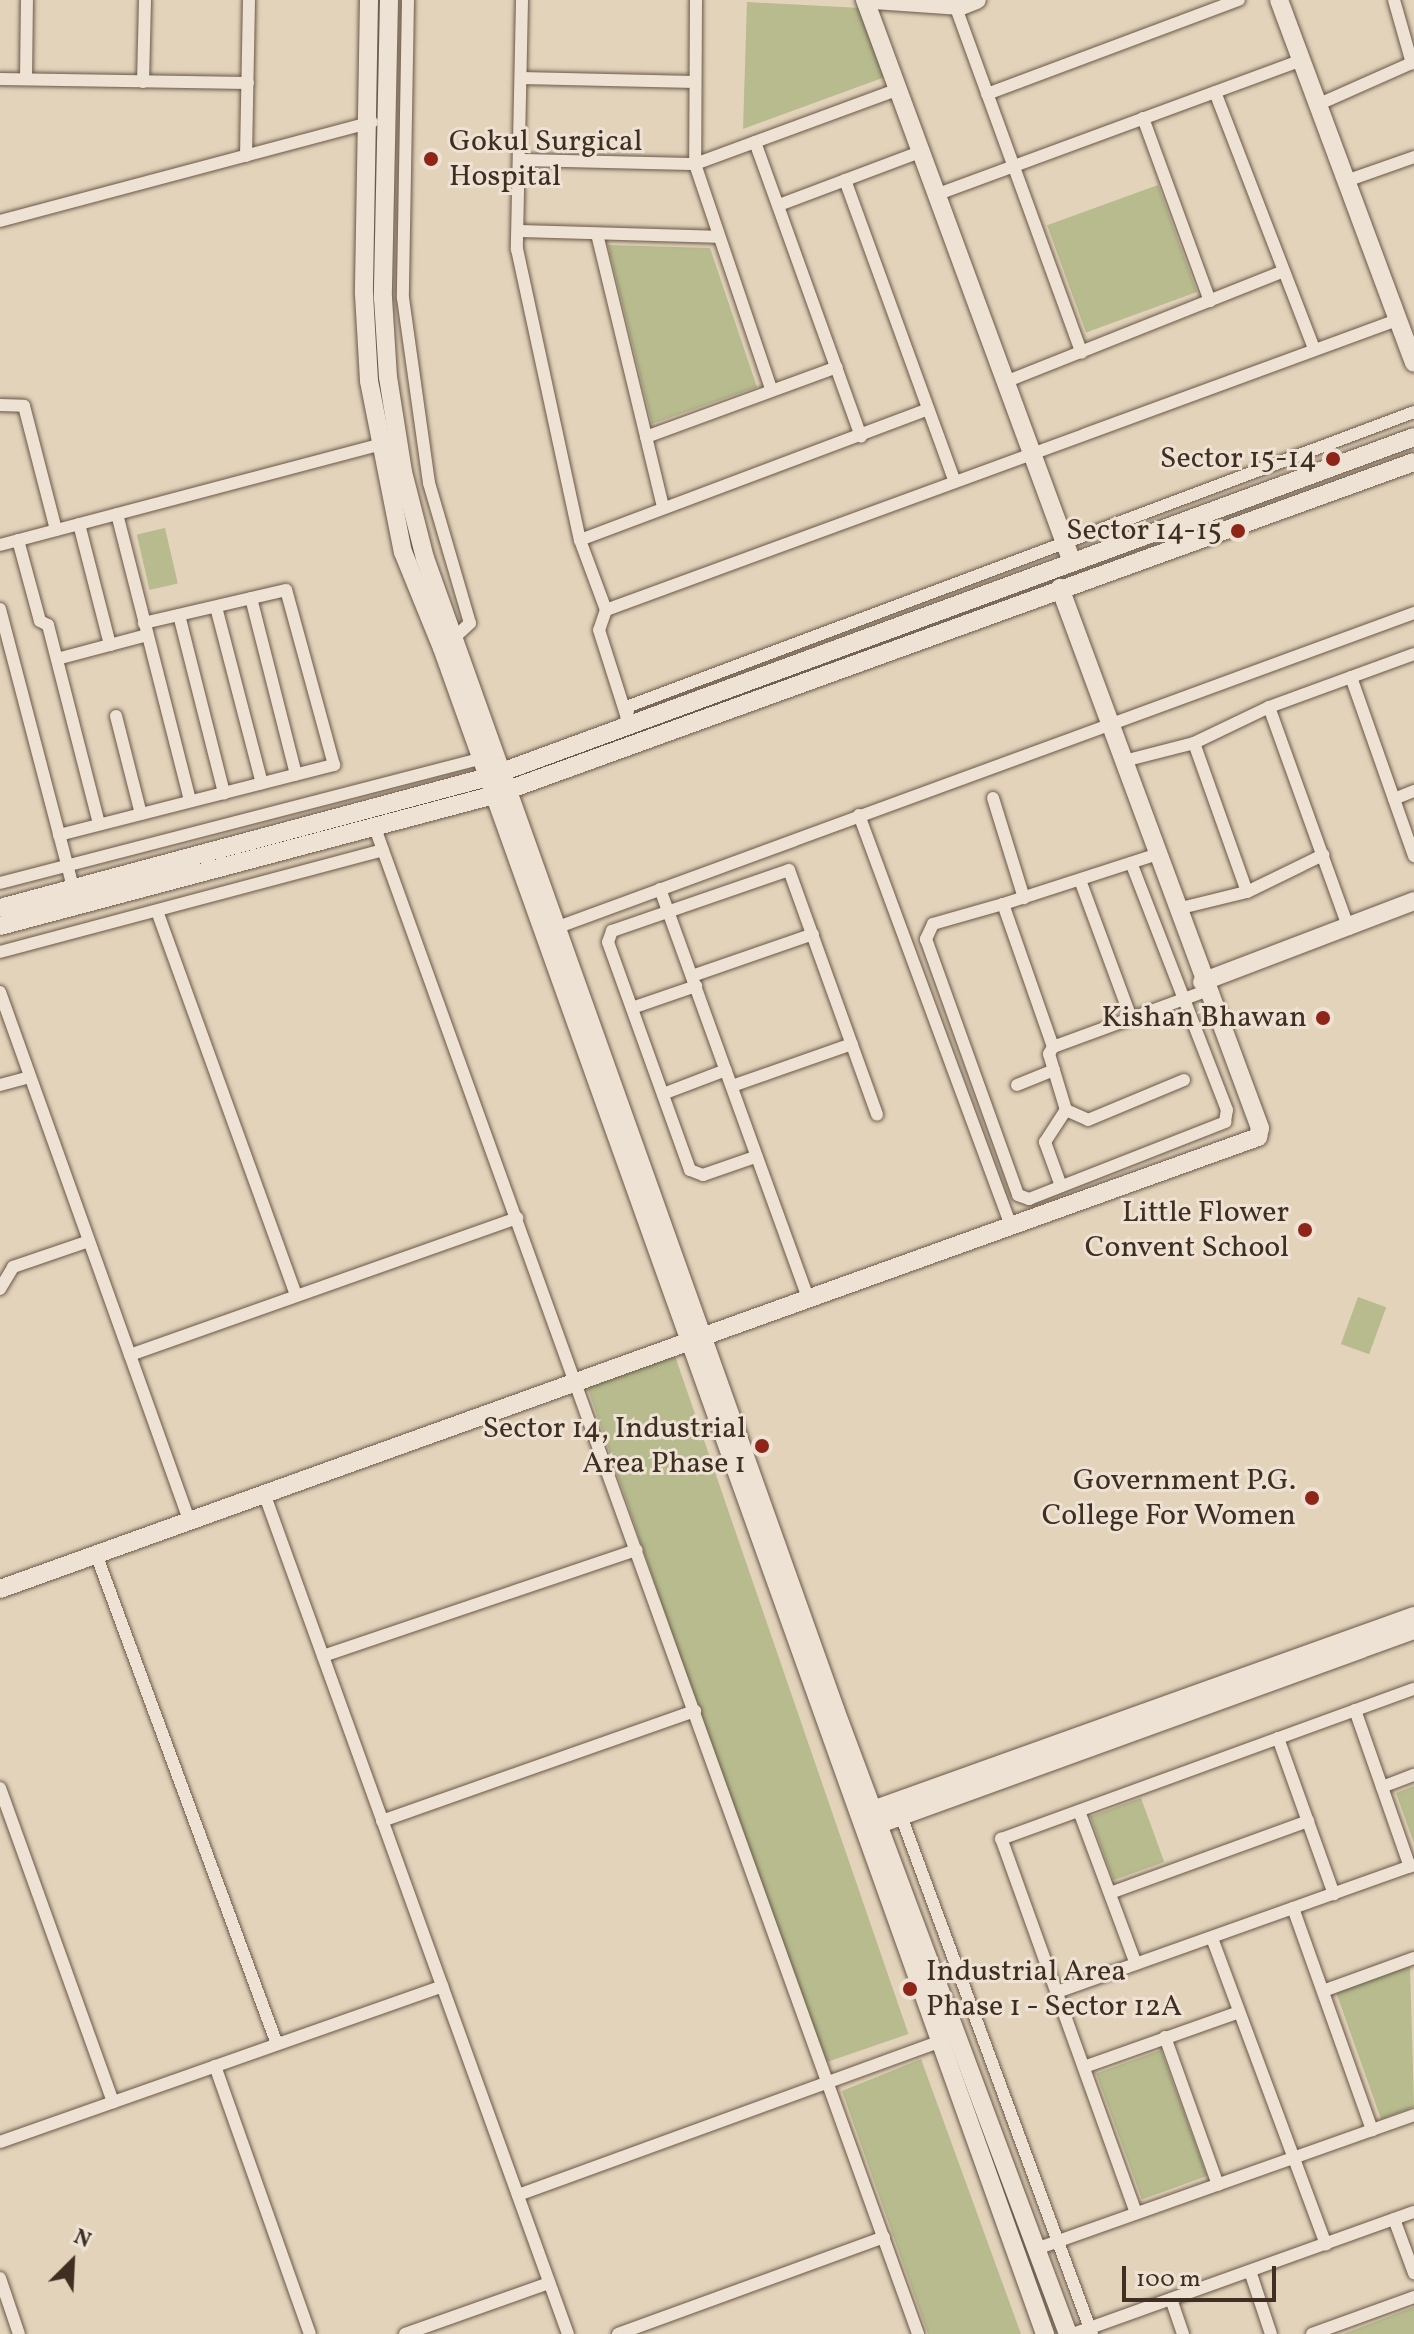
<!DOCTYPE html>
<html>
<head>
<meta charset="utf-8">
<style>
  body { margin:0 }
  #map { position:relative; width:1414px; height:2334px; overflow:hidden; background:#e4d3bb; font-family:Vollkorn,serif }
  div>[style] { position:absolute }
  .green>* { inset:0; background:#b7bb8e; transform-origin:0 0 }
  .roads { filter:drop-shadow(0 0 2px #685848) drop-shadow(0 0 2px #685848) }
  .street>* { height:12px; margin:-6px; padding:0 6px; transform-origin:6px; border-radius:6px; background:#ede2d3 }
  .secondary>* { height:18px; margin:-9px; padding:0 9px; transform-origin:9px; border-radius:9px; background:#ede2d3 }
  .dots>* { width:22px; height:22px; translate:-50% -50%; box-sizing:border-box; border:4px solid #ede2d3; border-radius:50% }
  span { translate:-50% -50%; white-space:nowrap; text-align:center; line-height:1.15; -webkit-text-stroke:6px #ede2d3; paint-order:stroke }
  .poi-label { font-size:30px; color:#3e2f22 }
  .left { translate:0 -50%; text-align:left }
  .right { translate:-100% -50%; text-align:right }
  .north { position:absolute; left:32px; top:2222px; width:80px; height:80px; -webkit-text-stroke:6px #ede2d3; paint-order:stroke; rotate:24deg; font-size:22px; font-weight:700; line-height:32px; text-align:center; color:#3e2f22 }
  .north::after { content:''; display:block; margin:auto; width:28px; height:36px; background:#3e2f22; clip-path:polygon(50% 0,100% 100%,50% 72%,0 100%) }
  .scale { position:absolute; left:1122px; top:2266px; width:154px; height:36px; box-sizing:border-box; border:4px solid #3e2f22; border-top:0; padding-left:10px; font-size:24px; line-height:28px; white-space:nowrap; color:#3e2f22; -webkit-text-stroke:6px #ede2d3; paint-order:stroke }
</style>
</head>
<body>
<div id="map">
  <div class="green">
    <div style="clip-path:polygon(747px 2px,861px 8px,885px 77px,743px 129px)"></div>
    <div style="left:1158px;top:185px;width:114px;height:118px;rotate:70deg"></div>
    <div style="clip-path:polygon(608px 245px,710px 248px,757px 387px,652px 424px)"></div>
    <div style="left:165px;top:528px;width:57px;height:29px;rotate:77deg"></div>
    <div style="left:1358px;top:1297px;width:30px;height:50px;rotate:20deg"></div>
    <div style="left:675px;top:1356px;width:717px;height:93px;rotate:71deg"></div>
    <div style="clip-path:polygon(1414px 1786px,1414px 1843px,1396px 1793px)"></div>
    <div style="left:1141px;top:1798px;width:68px;height:54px;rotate:70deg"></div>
    <div style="clip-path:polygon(1410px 1966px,1414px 2107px,1381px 2119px,1336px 1992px)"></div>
    <div style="left:1161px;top:2050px;width:134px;height:69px;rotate:70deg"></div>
    <div style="clip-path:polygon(921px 2059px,1021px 2334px,928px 2334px,842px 2091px)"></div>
    <div style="clip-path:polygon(1414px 2307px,1414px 2334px,1343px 2334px)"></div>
  </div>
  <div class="roads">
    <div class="street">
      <div style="left:408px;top:0;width:298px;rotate:91deg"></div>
      <div style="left:403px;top:298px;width:187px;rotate:82deg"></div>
      <div style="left:429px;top:483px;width:146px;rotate:73.7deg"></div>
      <div style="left:470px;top:623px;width:21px;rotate:137deg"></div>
      <div style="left:522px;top:0;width:249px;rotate:91.2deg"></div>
      <div style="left:517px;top:249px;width:298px;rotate:77.8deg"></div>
      <div style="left:580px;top:540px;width:75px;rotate:69.6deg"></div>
      <div style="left:606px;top:610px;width:21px;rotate:109deg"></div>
      <div style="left:599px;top:630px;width:92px;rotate:72.3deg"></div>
      <div style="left:696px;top:0;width:164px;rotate:90.3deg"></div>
      <div style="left:695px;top:164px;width:237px;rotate:71.3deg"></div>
      <div style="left:1394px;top:0;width:66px;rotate:74.1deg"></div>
      <div style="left:955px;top:5px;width:370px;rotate:70deg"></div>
      <div style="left:521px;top:78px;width:174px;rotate:1.3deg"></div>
      <div style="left:0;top:79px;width:248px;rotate:0.9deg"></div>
      <div style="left:26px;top:79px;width:79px;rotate:-89.3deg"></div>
      <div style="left:143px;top:82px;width:82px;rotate:-88.6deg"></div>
      <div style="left:1215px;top:92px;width:274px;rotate:68.9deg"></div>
      <div style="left:987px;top:94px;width:269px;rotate:-20.5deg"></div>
      <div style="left:1317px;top:105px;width:106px;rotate:-23.9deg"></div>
      <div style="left:1143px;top:118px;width:195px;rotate:69.9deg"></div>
      <div style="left:755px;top:142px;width:313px;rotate:70.2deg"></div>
      <div style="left:246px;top:156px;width:156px;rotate:-88.9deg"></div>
      <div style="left:519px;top:160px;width:176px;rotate:1.3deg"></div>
      <div style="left:695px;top:164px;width:217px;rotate:-20.2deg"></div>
      <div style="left:845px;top:180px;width:319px;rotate:70deg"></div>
      <div style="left:1346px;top:181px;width:72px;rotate:-19.4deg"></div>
      <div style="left:938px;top:194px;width:388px;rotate:-20.2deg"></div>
      <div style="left:779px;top:205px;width:154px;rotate:-20.6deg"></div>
      <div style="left:0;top:221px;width:385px;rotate:-14.9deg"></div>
      <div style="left:518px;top:231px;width:200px;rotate:1.7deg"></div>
      <div style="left:597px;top:234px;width:280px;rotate:76.4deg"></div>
      <div style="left:1005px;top:382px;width:298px;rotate:-21.7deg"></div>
      <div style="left:0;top:405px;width:24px;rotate:2deg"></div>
      <div style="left:24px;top:406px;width:128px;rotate:75.5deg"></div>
      <div style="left:646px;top:437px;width:203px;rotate:-20.1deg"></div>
      <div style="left:117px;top:514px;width:296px;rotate:75.7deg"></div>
      <div style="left:79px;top:524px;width:125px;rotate:75.6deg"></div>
      <div style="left:18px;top:540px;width:84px;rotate:74.8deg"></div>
      <div style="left:40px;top:621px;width:9px;rotate:27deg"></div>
      <div style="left:48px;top:625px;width:205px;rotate:75.6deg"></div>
      <div style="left:580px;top:540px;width:372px;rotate:-20.6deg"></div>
      <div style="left:0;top:545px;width:400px;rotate:-14.8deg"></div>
      <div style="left:251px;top:598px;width:182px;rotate:75.7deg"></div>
      <div style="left:216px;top:607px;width:182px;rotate:75.4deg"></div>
      <div style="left:0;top:609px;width:288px;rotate:75.3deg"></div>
      <div style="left:606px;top:610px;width:842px;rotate:-20.13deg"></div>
      <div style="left:179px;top:615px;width:184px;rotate:75.8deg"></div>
      <div style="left:57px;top:659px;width:93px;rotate:-14.9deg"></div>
      <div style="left:1351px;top:677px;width:190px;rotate:70.6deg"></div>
      <div style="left:1269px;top:707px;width:236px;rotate:70.2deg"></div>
      <div style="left:116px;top:716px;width:101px;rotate:75.7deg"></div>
      <div style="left:625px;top:726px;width:20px;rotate:-79deg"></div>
      <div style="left:629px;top:706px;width:838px;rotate:-20.53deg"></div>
      <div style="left:1194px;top:743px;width:158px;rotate:70.4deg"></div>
      <div style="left:1124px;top:761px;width:72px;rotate:-14.4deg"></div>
      <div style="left:1194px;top:743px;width:83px;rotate:-25.6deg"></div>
      <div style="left:1269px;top:707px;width:154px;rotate:-20.1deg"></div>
      <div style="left:993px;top:798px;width:105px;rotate:72.8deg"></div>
      <div style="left:1394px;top:799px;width:22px;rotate:-22deg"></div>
      <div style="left:859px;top:815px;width:439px;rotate:69.7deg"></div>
      <div style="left:375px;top:828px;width:1601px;rotate:70.17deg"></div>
      <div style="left:59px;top:835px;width:284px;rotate:-14.3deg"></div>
      <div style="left:334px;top:765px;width:181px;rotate:-105.3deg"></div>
      <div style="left:286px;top:590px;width:146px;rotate:166.9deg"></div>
      <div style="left:1158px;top:854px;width:163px;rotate:162.1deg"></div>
      <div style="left:1003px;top:904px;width:151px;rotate:70.7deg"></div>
      <div style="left:1053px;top:1047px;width:163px;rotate:-20.1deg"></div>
      <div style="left:1080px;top:880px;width:147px;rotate:69.7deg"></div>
      <div style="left:0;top:883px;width:497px;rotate:-14.5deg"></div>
      <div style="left:660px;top:889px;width:437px;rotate:70.1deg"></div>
      <div style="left:1003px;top:904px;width:73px;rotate:164.1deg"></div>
      <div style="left:933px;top:924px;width:17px;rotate:115deg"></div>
      <div style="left:926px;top:939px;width:272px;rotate:70.2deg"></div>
      <div style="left:1018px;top:1195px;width:12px;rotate:20deg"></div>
      <div style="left:1029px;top:1199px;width:211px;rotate:-21.4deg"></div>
      <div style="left:1225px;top:1122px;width:12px;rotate:-81deg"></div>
      <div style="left:1227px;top:1110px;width:265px;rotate:-111.2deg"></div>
      <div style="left:1177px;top:909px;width:72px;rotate:-13.7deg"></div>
      <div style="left:1247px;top:892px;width:85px;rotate:-26deg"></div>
      <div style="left:157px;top:911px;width:409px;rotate:70.1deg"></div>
      <div style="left:550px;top:930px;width:920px;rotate:-20.15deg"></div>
      <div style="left:0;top:952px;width:396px;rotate:-14.9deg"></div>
      <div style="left:692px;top:976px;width:128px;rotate:-19.1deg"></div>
      <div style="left:0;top:992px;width:561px;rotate:70.3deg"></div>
      <div style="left:632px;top:1008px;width:68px;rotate:-19deg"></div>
      <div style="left:1053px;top:1047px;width:8px;rotate:120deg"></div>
      <div style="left:1049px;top:1054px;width:59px;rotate:73.1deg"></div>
      <div style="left:1066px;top:1110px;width:24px;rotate:24deg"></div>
      <div style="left:1088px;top:1120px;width:104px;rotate:-22.6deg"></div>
      <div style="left:0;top:1085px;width:31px;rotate:-15deg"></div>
      <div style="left:1017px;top:1085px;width:40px;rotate:-22deg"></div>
      <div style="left:732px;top:1086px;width:127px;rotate:-19.3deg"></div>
      <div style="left:663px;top:1094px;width:67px;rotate:-20.9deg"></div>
      <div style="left:755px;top:1157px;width:55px;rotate:160.9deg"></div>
      <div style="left:703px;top:1175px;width:14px;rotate:-159deg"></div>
      <div style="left:690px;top:1170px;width:242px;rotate:-109.8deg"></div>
      <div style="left:608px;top:942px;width:12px;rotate:-70deg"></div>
      <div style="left:612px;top:931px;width:187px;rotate:-19deg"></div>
      <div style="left:789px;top:870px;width:260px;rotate:70.2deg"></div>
      <div style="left:1061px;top:1186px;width:47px;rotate:-110deg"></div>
      <div style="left:1045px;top:1142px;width:38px;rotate:-57deg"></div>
      <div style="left:0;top:1289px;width:26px;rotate:-59deg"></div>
      <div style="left:13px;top:1267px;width:80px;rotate:-18.9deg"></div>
      <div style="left:130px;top:1355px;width:411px;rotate:-19.5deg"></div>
      <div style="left:264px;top:1493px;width:894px;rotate:70.13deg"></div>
      <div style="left:96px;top:1554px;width:522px;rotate:69.73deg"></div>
      <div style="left:323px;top:1656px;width:331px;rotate:-18.7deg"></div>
      <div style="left:1355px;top:1710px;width:166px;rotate:70.7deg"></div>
      <div style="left:1278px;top:1738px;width:166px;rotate:70.3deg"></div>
      <div style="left:1382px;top:1787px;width:34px;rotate:-21deg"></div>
      <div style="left:0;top:1788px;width:334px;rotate:70.2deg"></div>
      <div style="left:1079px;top:1811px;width:163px;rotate:69.6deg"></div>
      <div style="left:901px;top:1816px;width:552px;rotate:69.76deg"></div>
      <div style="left:382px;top:1821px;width:332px;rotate:-19.4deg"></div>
      <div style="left:1110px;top:1893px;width:211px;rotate:-20deg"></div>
      <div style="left:1293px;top:1908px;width:236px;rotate:70.4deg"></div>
      <div style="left:1212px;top:1938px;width:327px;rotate:69.6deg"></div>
      <div style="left:1323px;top:1991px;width:97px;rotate:-19.9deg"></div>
      <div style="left:1057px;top:1992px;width:379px;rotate:-19.6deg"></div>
      <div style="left:1165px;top:2037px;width:157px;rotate:70.3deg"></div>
      <div style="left:215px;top:2066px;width:284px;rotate:70.5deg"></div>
      <div style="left:1084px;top:2067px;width:164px;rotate:-19.5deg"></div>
      <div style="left:0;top:2142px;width:469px;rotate:-19.4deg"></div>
      <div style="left:518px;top:2195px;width:456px;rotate:-20deg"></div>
      <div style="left:1136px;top:2213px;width:398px;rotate:-109.8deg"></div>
      <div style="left:1001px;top:1839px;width:439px;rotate:-20deg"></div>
      <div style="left:1394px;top:2219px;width:58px;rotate:69.7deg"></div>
      <div style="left:1036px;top:2249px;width:401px;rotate:-19.5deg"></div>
      <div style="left:1250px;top:2271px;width:66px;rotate:71.6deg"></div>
      <div style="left:0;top:2278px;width:59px;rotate:71.3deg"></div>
      <div style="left:1171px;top:2299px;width:37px;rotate:71deg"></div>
      <div style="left:405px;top:2334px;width:153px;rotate:-19.5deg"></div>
      <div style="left:618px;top:2334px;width:283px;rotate:-20deg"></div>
      <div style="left:1073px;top:2334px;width:362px;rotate:-19.7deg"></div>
      <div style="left:1312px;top:2334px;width:109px;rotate:-19.9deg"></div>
    </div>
    <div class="secondary">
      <div style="left:369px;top:0;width:294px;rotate:91deg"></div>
      <div style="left:364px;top:294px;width:87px;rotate:86.7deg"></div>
      <div style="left:369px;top:381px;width:174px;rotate:78.8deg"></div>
      <div style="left:403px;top:552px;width:104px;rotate:67.9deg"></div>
      <div style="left:442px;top:648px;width:1791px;rotate:70.32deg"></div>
      <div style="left:389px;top:0;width:298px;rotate:91.2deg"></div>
      <div style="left:383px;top:298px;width:79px;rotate:86.4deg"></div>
      <div style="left:388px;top:377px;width:96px;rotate:81deg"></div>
      <div style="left:403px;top:472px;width:89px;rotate:75.7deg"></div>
      <div style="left:425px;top:558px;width:1222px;rotate:70.39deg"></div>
      <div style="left:835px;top:1709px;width:667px;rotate:69.55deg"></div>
      <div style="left:865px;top:0;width:599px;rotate:69.78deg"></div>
      <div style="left:874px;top:0;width:87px;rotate:3.9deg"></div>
      <div style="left:961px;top:6px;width:17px;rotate:-21deg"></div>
      <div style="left:1279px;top:0;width:387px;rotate:69.6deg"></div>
      <div style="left:0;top:908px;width:505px;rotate:-15.03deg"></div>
      <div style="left:488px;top:777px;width:986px;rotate:-20.16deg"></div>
      <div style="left:0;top:926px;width:511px;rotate:-14.85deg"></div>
      <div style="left:494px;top:795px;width:978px;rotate:-19.9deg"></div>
      <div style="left:1202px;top:982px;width:227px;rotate:-20.9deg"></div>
      <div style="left:0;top:1589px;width:1337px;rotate:-19.76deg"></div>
      <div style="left:1258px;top:1137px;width:9px;rotate:-77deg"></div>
      <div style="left:1260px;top:1128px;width:576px;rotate:-110.32deg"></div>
      <div style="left:867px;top:1812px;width:581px;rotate:-19.71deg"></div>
      <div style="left:871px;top:1827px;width:578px;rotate:-19.94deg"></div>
    </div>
  </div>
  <div class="dots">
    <div style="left:431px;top:159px;background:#8f2418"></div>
    <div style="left:1333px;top:459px;background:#8f2418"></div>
    <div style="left:1238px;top:531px;background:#8f2418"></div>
    <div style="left:1323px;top:1018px;background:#8f2418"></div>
    <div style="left:1305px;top:1230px;background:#8f2418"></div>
    <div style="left:762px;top:1446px;background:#8f2418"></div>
    <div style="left:1312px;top:1498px;background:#8f2418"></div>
    <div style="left:910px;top:1989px;background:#8f2418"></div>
  </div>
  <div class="poi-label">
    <span class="left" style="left:449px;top:159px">Gokul Surgical<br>Hospital</span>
    <span class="right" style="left:1317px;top:459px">Sector 15-14</span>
    <span class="right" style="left:1222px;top:531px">Sector 14-15</span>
    <span class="right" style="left:1307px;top:1018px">Kishan Bhawan</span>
    <span class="right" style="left:1289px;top:1230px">Little Flower<br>Convent School</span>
    <span class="right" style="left:746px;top:1446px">Sector 14, Industrial<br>Area Phase 1</span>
    <span class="right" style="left:1296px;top:1498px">Government P.G.<br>College For Women</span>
    <span class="left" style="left:926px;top:1989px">Industrial Area<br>Phase 1 - Sector 12A</span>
  </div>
  <div class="north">N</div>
  <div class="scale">100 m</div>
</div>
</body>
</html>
